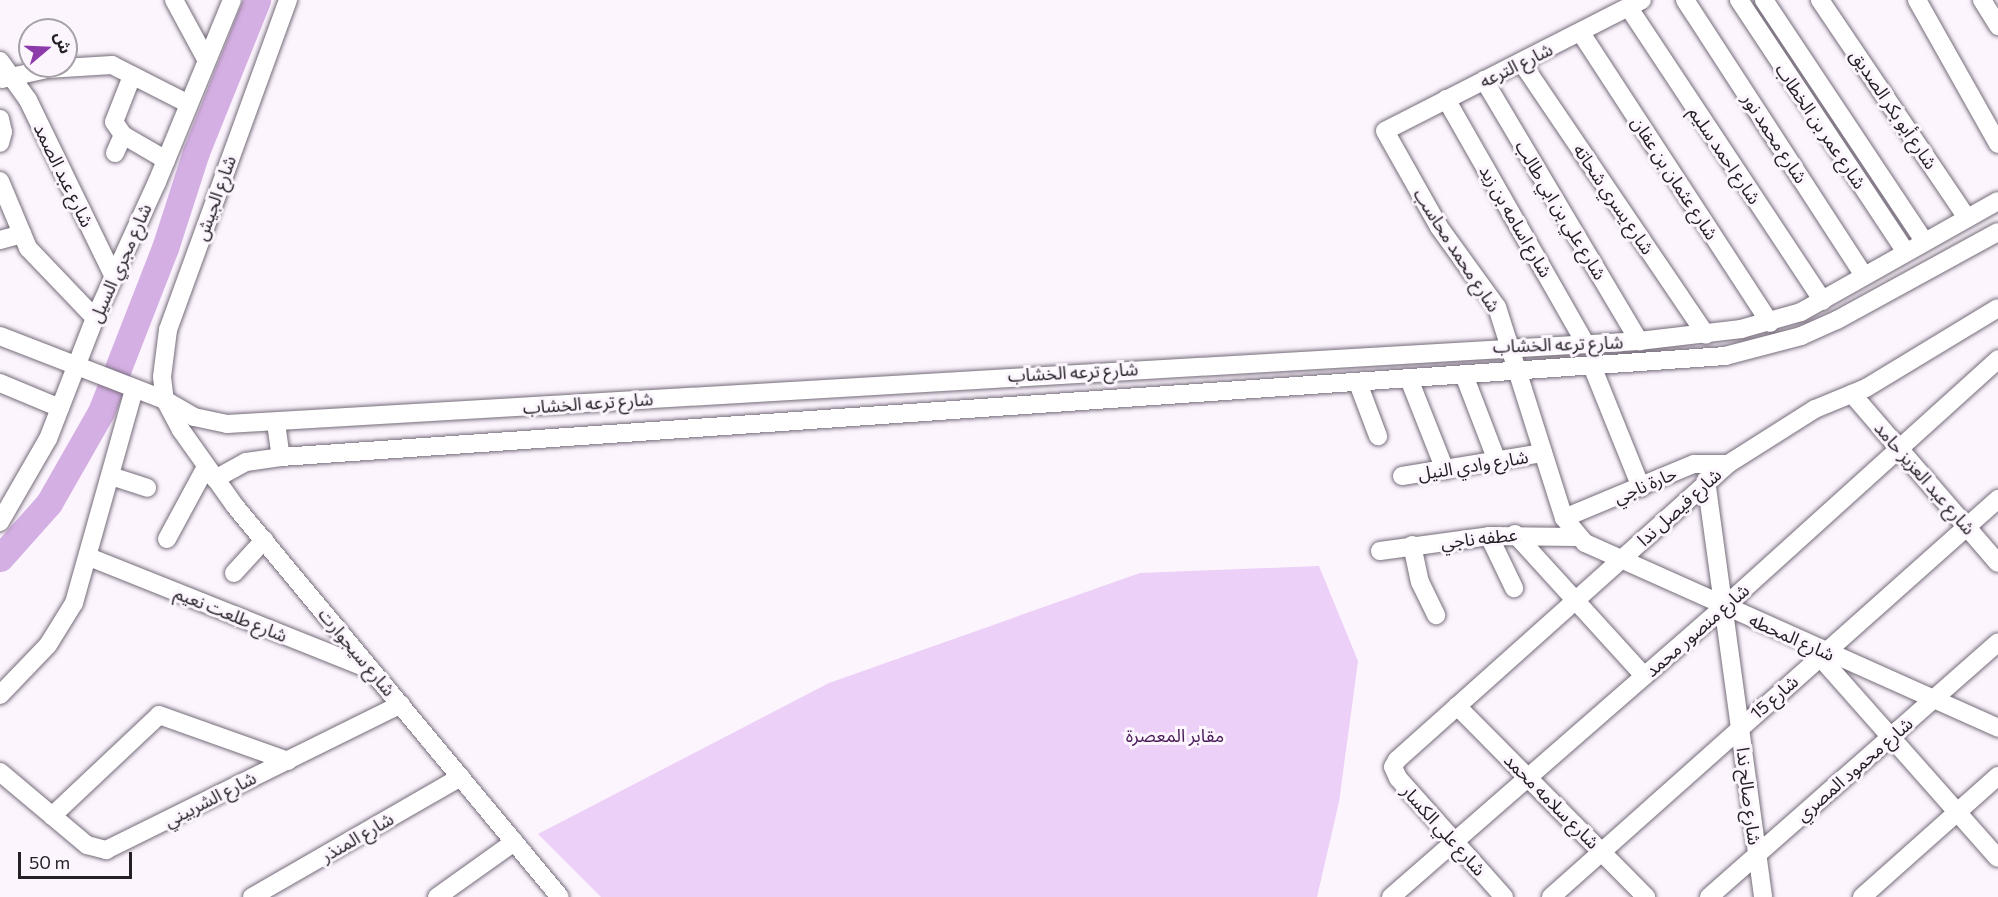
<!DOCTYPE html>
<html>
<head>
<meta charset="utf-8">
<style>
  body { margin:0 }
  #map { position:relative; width:1998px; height:897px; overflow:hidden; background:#fcf5fe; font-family:Commissioner,"Noto Sans Arabic",sans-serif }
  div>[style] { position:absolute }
  .green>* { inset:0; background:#ecd0f7 }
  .river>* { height:27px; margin:-13.5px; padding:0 13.5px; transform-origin:13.5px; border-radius:13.5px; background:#d4afe3 }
  .roads { filter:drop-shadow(0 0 2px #756b79) drop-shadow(0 0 2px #756b79) }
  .minor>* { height:18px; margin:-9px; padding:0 9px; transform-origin:9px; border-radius:9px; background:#fff }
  span { translate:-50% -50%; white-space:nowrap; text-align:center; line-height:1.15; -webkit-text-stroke:6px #fcf5fe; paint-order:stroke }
  .street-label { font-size:18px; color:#242026 }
  .park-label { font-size:18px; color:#491b59 }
  .north { position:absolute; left:18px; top:18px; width:60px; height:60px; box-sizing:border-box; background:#fcf5fe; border:2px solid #a6a0a8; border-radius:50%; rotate:71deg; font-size:16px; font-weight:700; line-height:24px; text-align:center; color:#242026 }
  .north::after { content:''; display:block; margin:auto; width:21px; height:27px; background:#8d3baa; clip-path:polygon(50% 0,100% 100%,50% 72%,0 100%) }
  .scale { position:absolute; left:18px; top:852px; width:114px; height:27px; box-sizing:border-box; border:3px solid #242026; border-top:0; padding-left:8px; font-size:18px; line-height:21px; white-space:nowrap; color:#242026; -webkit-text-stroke:4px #fcf5fe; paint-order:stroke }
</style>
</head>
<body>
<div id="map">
  <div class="green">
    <div style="clip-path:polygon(1319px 566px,1358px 661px,1339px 802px,1317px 897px,601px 897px,538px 834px,829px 683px,1140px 573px)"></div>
  </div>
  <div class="river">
    <div style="left:0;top:558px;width:74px;rotate:-48.3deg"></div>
    <div style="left:49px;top:503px;width:105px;rotate:-60.3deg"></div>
    <div style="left:101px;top:412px;width:176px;rotate:-68.7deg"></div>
    <div style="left:165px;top:248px;width:101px;rotate:-72.1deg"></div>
    <div style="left:196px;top:152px;width:164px;rotate:-68.1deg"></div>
  </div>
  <div class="roads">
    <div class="minor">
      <div style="left:174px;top:0;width:67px;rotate:61.5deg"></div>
      <div style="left:288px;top:0;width:351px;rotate:110deg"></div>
      <div style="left:168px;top:330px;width:47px;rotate:97.3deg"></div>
      <div style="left:162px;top:377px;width:23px;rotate:83deg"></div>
      <div style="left:165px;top:400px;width:34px;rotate:62deg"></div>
      <div style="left:181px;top:430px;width:93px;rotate:54.6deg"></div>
      <div style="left:235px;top:506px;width:508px;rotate:50.27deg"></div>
      <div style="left:1642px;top:0;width:288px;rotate:153deg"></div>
      <div style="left:1385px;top:131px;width:110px;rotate:60.6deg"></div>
      <div style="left:1439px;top:227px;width:99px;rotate:54.1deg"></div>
      <div style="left:1497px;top:307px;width:221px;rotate:72.4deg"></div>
      <div style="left:1564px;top:518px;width:33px;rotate:50deg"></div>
      <div style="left:1585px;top:543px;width:453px;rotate:24.1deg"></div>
      <div style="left:1685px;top:0;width:329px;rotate:57deg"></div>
      <div style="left:1739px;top:0;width:302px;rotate:56.5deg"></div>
      <div style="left:1764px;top:0;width:289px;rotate:56.4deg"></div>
      <div style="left:1820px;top:0;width:263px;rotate:56deg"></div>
      <div style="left:1917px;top:0;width:165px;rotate:60.6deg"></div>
      <div style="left:1982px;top:0;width:31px;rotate:58deg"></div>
      <div style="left:1629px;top:8px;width:351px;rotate:56.5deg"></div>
      <div style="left:1581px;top:33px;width:346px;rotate:56.9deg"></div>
      <div style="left:0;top:61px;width:48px;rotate:54.3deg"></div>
      <div style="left:28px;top:100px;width:195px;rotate:64.1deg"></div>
      <div style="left:1522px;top:63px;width:328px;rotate:55.9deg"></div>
      <div style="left:132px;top:76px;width:49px;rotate:111.4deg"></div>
      <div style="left:114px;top:122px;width:16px;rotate:55deg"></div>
      <div style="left:123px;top:135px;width:50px;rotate:30.2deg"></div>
      <div style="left:2px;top:79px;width:46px;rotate:-12.5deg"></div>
      <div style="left:47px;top:69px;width:65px;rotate:-3.5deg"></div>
      <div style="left:112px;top:65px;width:86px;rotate:26.9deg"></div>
      <div style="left:1484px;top:80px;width:304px;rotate:59.3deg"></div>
      <div style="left:1446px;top:99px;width:281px;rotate:60.3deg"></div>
      <div style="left:0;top:119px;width:13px;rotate:77deg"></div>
      <div style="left:3px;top:132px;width:11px;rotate:105deg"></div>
      <div style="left:115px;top:153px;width:20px;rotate:-66deg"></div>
      <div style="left:0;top:181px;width:73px;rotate:67.3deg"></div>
      <div style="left:28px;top:248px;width:97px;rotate:46.3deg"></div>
      <div style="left:0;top:240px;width:23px;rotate:-15deg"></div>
      <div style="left:0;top:336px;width:177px;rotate:21.2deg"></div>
      <div style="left:165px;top:400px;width:34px;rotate:30deg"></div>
      <div style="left:194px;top:417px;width:34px;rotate:12deg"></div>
      <div style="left:227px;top:424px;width:1414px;rotate:-3.36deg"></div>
      <div style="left:1639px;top:341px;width:103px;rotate:-6.7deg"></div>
      <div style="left:1741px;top:329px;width:62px;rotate:-15.8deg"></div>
      <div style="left:1801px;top:312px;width:226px;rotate:-29.4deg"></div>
      <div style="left:1592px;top:366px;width:131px;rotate:68deg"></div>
      <div style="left:1464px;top:375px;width:92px;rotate:69deg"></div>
      <div style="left:1409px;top:379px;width:98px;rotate:68.4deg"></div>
      <div style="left:0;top:383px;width:65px;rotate:22.6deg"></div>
      <div style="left:1358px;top:383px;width:57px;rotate:69.3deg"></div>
      <div style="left:1852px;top:394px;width:223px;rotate:49.2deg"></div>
      <div style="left:276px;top:423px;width:34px;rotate:82deg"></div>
      <div style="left:111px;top:476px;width:38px;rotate:18deg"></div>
      <div style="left:1402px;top:476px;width:143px;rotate:-9.3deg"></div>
      <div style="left:215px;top:479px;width:35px;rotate:-29deg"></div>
      <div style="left:246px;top:462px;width:35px;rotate:-8deg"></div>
      <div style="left:281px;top:457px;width:1448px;rotate:-4deg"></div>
      <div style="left:1725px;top:356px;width:79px;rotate:-14.7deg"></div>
      <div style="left:1801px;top:336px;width:39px;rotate:-24deg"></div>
      <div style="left:1837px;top:320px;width:183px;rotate:-28.7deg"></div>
      <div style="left:1706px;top:480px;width:421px;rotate:82.2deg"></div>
      <div style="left:1564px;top:518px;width:141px;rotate:-22.6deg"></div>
      <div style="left:1694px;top:464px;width:34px"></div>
      <div style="left:0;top:522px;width:96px;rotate:-60deg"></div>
      <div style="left:48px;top:439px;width:130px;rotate:-68.8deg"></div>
      <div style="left:95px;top:318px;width:149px;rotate:-65.5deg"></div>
      <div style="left:157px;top:182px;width:197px;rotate:-67.6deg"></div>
      <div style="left:1515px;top:534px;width:192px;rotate:47.7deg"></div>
      <div style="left:1489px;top:536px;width:58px;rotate:64.3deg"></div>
      <div style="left:167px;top:539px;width:82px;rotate:-61.6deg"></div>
      <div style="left:1412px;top:545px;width:38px;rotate:78deg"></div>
      <div style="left:1420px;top:582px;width:37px;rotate:64deg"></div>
      <div style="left:1380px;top:551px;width:110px;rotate:-7.8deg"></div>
      <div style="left:1489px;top:536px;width:88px;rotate:0.7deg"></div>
      <div style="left:89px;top:557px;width:304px;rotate:21.8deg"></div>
      <div style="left:234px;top:573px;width:45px;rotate:-47.7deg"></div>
      <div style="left:1820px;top:657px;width:268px;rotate:48.5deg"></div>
      <div style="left:0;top:695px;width:69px;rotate:-46.2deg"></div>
      <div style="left:48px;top:645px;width:49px;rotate:-58.2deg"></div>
      <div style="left:74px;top:603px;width:222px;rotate:-74.3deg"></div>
      <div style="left:1457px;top:706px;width:269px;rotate:45.3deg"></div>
      <div style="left:0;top:772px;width:114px;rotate:40deg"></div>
      <div style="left:87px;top:845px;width:20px;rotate:15deg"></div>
      <div style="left:106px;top:850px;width:329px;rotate:-26.3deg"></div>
      <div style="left:52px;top:816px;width:147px;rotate:-43.3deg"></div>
      <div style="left:159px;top:715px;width:137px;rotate:19.6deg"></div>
      <div style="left:252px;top:897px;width:241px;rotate:-29.9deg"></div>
      <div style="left:437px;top:897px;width:95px;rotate:-35.5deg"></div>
      <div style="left:1391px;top:897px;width:442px;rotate:-41.1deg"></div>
      <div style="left:1724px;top:607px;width:370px;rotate:-42.1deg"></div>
      <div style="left:1504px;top:897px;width:159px;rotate:-131.7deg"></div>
      <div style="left:1398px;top:778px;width:12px;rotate:-114deg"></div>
      <div style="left:1393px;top:767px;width:8px;rotate:-60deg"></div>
      <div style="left:1397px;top:760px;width:444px;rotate:-41.8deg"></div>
      <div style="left:1728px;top:464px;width:103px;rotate:-32.3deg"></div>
      <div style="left:1815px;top:409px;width:55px;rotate:-22.4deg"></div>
      <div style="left:1866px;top:388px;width:154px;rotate:-31.2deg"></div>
      <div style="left:1551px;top:897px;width:599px;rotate:-41.68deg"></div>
      <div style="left:1709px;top:897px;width:385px;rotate:-41.4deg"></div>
      <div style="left:1862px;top:897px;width:182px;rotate:-41.7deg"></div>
    </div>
  </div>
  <div class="street-label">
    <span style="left:1516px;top:65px;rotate:-26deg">شارع الترعه</span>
    <span style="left:1894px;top:109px;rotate:56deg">شارع أبو بكر الصديق</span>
    <span style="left:1821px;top:126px;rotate:56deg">شارع عمر بن الخطاب</span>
    <span style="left:1775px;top:138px;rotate:57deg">شارع محمد نور</span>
    <span style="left:1725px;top:155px;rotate:56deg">شارع احمد سليم</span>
    <span style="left:64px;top:175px;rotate:64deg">شارع عبد الصمد</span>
    <span style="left:1675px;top:178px;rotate:57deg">شارع عثمان بن عفان</span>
    <span style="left:215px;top:198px;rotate:-70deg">شارع الجيش</span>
    <span style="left:1614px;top:199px;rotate:56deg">شارع يسري شحاته</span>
    <span style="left:1561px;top:210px;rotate:59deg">شارع علي بن ابي طالب</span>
    <span style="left:1516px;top:221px;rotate:60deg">شارع اسامه بن زيد</span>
    <span style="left:1457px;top:250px;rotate:57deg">شارع محمد محاسب</span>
    <span style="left:120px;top:263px;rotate:-66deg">شارع مجري السيل</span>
    <span style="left:1558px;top:344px;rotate:-2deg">شارع ترعه الخشاب</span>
    <span style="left:1073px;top:372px;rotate:-3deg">شارع ترعه الخشاب</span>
    <span style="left:588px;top:403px;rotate:-4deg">شارع ترعه الخشاب</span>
    <span style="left:1473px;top:465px;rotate:-9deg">شارع وادي النيل</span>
    <span style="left:1925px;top:478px;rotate:49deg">شارع عبد العزيز حامد</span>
    <span style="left:1645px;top:485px;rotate:-23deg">حارة ناجي</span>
    <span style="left:1679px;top:507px;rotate:-42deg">شارع فيصل ندا</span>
    <span style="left:1479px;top:538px;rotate:-6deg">عطفه ناجي</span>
    <span style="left:231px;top:614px;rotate:22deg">شارع طلعت نعيم</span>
    <span style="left:1697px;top:630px;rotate:-41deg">شارع منصور محمد</span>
    <span style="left:1792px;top:637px;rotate:24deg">شارع المحطه</span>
    <span style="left:357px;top:652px;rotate:50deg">شارع سيجوارت</span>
    <span style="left:1774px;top:697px;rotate:-41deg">شارع 15</span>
    <span style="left:1854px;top:769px;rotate:-41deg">شارع محمود المصري</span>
    <span style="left:1749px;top:796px;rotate:83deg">شارع صالح ندا</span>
    <span style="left:210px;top:799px;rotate:-27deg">شارع الشربيني</span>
    <span style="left:1552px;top:801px;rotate:45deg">شارع سلامه محمد</span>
    <span style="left:1444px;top:830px;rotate:48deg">شارع علي الكسار</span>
    <span style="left:357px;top:837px;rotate:-30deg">شارع المنذر</span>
  </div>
  <div class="park-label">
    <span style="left:1175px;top:735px">مقابر المعصرة</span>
  </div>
  <div class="north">ش</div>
  <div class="scale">50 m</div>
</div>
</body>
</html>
